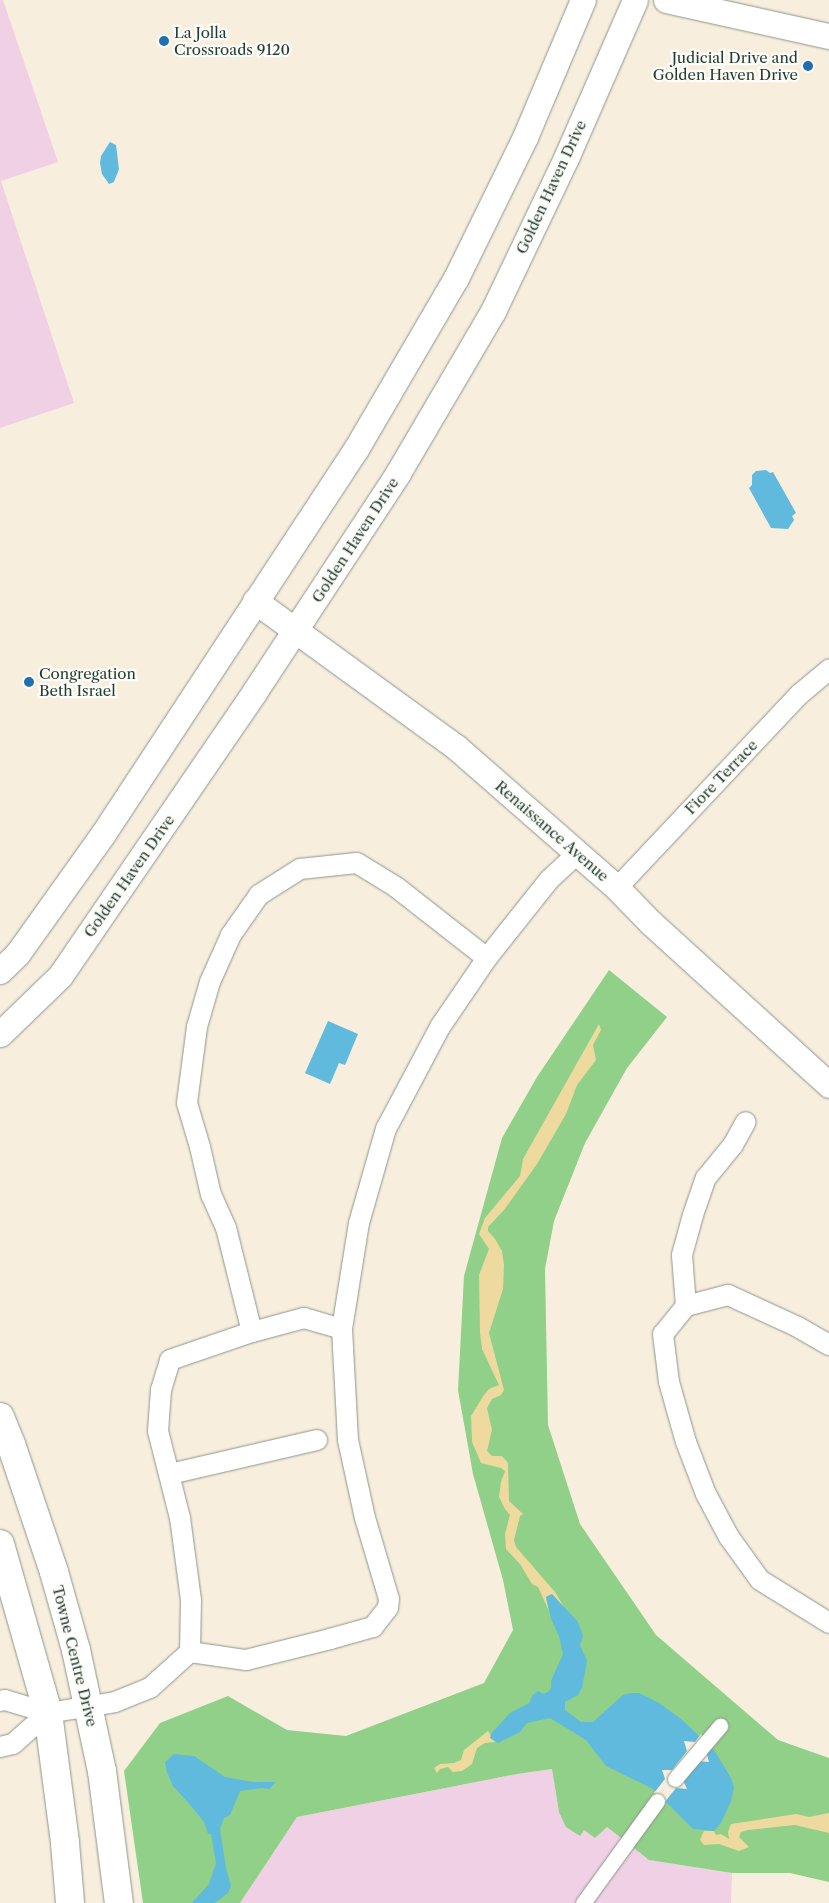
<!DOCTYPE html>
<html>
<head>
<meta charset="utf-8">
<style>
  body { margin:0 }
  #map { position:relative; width:829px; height:1903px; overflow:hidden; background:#f8eede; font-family:"Libre Caslon Text",serif }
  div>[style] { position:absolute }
  .built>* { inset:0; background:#f0d0e5 }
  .green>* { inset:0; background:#90d088 }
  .sand>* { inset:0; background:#eeda9e }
  .water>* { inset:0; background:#5fbadd }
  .pier>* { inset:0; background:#f8eede }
  .roads { filter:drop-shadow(0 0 1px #8c9689) drop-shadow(0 0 1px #8c9689) }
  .pedestrian>* { height:15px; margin:-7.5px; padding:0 7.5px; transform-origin:7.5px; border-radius:7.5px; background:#fff }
  .minor>* { height:20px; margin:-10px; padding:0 10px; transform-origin:10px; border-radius:10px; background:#fff }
  .tertiary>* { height:25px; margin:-12.5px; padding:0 12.5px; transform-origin:12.5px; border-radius:12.5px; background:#fff }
  .secondary>* { height:28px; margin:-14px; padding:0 14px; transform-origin:14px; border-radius:14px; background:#fff }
  .dots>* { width:14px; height:14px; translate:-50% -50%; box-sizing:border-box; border:2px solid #fdfcf7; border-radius:50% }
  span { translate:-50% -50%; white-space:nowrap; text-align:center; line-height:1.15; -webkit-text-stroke:4.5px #fdfcf7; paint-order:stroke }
  .poi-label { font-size:15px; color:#1f3d34 }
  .left { translate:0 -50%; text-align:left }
  .right { translate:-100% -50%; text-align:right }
  .street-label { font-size:15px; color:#1f3d34 }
</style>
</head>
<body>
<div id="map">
  <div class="built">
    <div style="clip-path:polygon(0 0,3px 0,58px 162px,1px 181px,74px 403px,0 428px)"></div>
    <div style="clip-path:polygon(552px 1769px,559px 1812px,579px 1836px,584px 1829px,607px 1827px,649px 1860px,732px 1873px,731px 1903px,240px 1903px,297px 1817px,517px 1774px)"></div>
  </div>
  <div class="green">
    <div style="clip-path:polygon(609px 970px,667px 1017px,627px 1068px,585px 1143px,554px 1221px,545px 1269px,548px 1425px,580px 1524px,656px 1635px,778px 1740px,829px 1758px,829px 1882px,790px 1873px,732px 1873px,649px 1860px,607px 1827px,595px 1838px,584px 1830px,580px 1836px,566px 1827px,559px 1812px,552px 1769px,517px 1774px,297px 1817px,240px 1903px,143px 1903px,124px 1771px,160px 1723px,228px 1696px,287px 1730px,346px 1736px,484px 1683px,513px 1630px,503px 1580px,473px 1474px,458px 1390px,464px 1276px,502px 1138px,537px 1077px)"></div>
  </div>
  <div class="sand">
    <div style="clip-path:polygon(599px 1024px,601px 1030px,593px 1045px,596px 1060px,577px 1085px,566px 1114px,537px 1164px,504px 1210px,488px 1227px,488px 1231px,495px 1239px,502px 1251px,504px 1265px,503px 1289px,489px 1333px,504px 1390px,501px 1395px,492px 1399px,487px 1408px,492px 1430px,487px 1451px,492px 1456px,502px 1456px,508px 1463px,509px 1501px,523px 1514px,520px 1516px,514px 1540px,516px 1547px,555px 1592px,565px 1609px,552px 1594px,546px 1597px,549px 1611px,538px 1587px,532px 1584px,520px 1564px,506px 1549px,505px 1534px,510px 1515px,505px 1509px,499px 1497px,501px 1482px,505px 1471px,501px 1468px,481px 1463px,472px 1442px,471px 1416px,484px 1395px,489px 1389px,499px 1385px,482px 1349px,480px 1333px,479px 1275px,489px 1249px,479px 1234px,485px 1218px,520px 1176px,523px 1159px)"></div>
    <div style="clip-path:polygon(488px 1731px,495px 1742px,485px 1743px,477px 1748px,472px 1764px,462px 1771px,453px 1772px,448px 1767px,440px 1769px,437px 1773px,434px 1768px,440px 1764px,454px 1763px,461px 1760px,464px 1750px)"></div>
    <div style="clip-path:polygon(829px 1813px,829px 1833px,795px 1825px,748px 1830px,741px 1832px,739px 1837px,749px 1847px,739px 1851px,719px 1844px,704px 1845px,700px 1840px,704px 1831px,714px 1831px,716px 1835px,721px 1834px,729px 1839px,728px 1832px,731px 1824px,796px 1814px,809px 1817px)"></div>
  </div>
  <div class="water">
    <div style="clip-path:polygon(110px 142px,116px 145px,119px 169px,114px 182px,109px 184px,102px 174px,100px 163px,101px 156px)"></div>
    <div style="clip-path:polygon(766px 470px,770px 473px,773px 472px,796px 513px,792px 516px,794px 520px,788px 529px,771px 528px,749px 488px,752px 485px,752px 475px,756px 471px)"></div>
    <div style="clip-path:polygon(328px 1021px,358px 1034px,345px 1065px,339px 1063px,330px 1084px,305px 1073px)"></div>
    <div style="clip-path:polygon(552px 1594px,578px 1622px,583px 1636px,580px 1645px,587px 1661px,582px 1688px,578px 1695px,565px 1702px,565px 1710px,581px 1722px,593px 1722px,623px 1695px,631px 1693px,639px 1693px,659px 1703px,681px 1719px,714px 1750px,731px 1778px,734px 1788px,731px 1801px,721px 1823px,714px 1831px,693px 1829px,653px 1789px,606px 1766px,586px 1740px,550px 1718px,527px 1723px,520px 1732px,498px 1743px,490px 1738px,491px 1734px,510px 1713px,529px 1703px,533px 1695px,538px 1691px,544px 1694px,549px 1691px,551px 1687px,551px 1681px,563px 1654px,559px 1636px,551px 1619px,546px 1597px)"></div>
    <div style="clip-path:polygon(174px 1754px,194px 1756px,225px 1777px,253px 1782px,276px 1782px,269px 1789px,262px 1788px,240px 1791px,230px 1815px,224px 1818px,220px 1829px,226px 1868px,231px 1886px,228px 1893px,215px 1903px,192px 1903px,209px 1884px,216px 1863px,211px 1834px,208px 1834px,204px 1822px,192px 1807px,173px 1786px,167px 1772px,165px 1762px)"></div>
  </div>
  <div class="pier">
    <div style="clip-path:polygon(701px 1734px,712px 1744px,706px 1751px,709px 1762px,697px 1761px,683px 1780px,687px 1789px,676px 1788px,664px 1803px,654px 1793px,665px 1779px,662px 1770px,672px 1770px,687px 1751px,684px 1741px,695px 1742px)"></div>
  </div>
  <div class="roads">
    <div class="pedestrian">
      <div style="left:675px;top:1779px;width:70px;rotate:-49.7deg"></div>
      <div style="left:583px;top:1903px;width:126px;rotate:-54deg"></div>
    </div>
    <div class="minor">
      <div style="left:617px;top:888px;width:267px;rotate:-46.7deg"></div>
      <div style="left:800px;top:694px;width:38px;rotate:-40deg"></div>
      <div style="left:686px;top:1306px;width:51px;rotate:-94.5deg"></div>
      <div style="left:682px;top:1255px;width:41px;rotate:-74.6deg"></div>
      <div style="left:693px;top:1215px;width:39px;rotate:-71deg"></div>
      <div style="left:706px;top:1178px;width:43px;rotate:-50.7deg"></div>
      <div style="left:733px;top:1145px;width:26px;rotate:-61deg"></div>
      <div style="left:342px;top:1329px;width:40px;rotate:-164deg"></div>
      <div style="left:304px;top:1318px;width:54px;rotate:164.9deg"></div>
      <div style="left:252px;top:1332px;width:107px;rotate:-104deg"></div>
      <div style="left:226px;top:1228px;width:36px;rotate:-114deg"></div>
      <div style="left:211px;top:1195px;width:49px;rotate:-102.9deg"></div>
      <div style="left:200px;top:1147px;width:46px;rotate:-106.5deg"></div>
      <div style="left:187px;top:1103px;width:77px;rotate:-82.5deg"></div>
      <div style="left:197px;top:1027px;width:47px;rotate:-73.9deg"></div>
      <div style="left:210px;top:982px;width:51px;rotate:-65.9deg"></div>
      <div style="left:231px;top:935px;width:49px;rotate:-55deg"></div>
      <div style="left:259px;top:895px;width:49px;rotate:-32.4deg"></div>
      <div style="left:300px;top:869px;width:57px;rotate:-6deg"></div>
      <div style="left:357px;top:863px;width:46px;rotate:31.6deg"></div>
      <div style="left:396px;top:887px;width:115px;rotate:38deg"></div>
      <div style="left:829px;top:1345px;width:36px;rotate:-150deg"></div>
      <div style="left:798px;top:1327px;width:77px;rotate:-155.4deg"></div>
      <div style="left:728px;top:1295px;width:43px;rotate:165.3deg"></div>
      <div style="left:686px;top:1306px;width:36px;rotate:129deg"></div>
      <div style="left:663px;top:1334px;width:48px;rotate:82.9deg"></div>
      <div style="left:669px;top:1382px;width:62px;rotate:74.2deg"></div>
      <div style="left:686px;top:1442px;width:56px;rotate:69deg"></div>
      <div style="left:706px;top:1494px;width:49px;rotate:61.9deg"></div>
      <div style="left:729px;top:1537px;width:53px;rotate:54.2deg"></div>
      <div style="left:760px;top:1580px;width:81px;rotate:31.9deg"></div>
      <div style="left:170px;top:1474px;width:151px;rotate:-13deg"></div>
      <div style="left:190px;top:1652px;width:52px;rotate:-88.9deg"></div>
      <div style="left:191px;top:1600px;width:83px;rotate:-97.6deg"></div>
      <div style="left:180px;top:1518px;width:90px;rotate:-104.2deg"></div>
      <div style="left:158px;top:1431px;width:41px;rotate:-85.8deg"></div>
      <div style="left:161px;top:1390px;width:31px;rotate:-73deg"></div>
      <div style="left:170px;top:1360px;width:87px;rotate:-18.9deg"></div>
      <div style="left:0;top:1701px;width:5px;rotate:-11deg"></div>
      <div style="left:5px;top:1700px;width:45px;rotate:16.8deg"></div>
      <div style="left:48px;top:1713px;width:68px;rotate:-9.3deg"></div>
      <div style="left:115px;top:1702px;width:38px;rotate:-22deg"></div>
      <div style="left:150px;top:1688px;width:54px;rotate:-42deg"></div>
      <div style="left:190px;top:1652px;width:57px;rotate:8.1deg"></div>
      <div style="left:246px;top:1660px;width:87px;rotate:-14deg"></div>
      <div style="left:330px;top:1639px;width:45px;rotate:-15.6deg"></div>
      <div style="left:373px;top:1627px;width:24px;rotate:-52deg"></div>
      <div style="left:388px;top:1608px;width:9px;rotate:-84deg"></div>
      <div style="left:389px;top:1599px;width:84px;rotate:-106.5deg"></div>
      <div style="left:365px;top:1518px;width:80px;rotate:-102.3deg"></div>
      <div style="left:348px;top:1440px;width:111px;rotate:-93.1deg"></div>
      <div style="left:342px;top:1329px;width:107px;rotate:-80.9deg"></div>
      <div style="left:359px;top:1223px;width:98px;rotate:-74deg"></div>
      <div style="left:386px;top:1129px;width:115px;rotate:-62.1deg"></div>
      <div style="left:440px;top:1027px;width:83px;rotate:-55.7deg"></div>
      <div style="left:487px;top:958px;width:100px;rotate:-51.5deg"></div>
      <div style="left:549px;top:880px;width:38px;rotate:-43deg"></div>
      <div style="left:0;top:1747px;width:13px;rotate:-13deg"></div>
      <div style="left:13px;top:1744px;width:47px;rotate:-41.5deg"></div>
    </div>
    <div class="tertiary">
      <div style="left:666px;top:0;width:167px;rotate:12.5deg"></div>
      <div style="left:255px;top:601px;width:248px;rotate:36deg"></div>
      <div style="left:456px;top:747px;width:214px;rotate:41.2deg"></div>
      <div style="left:617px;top:888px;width:49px;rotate:45.8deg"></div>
      <div style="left:651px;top:923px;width:241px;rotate:42.3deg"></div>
      <div style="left:0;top:971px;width:25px;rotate:-45deg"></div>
      <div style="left:18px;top:953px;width:146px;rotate:-54.5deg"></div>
      <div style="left:103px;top:834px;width:461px;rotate:-56.7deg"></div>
      <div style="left:356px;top:449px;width:198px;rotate:-59.7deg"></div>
      <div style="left:456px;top:278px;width:157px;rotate:-63.9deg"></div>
      <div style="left:525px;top:137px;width:149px;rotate:-67.1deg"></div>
      <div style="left:0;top:1034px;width:83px;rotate:-44deg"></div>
      <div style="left:60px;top:976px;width:345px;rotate:-55.6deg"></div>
      <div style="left:255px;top:691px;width:261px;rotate:-56.7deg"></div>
      <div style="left:398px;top:473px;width:188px;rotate:-59.6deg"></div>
      <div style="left:493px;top:311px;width:170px;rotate:-64.5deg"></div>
      <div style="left:566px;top:158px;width:172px;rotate:-66.4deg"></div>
    </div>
    <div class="secondary">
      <div style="left:0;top:1417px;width:29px;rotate:68deg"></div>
      <div style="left:11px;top:1444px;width:135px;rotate:71.4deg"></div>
      <div style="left:54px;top:1572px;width:81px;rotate:74.2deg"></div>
      <div style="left:76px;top:1650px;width:124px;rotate:77.9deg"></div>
      <div style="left:102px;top:1771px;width:133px;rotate:82.7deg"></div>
      <div style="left:0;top:1544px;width:176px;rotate:74.1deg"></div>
      <div style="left:48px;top:1713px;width:131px;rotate:82.5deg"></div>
      <div style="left:65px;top:1843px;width:60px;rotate:85.2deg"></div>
    </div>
  </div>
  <div class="dots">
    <div style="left:164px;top:41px;background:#1f6fb2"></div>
    <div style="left:808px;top:66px;background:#1f6fb2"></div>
    <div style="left:29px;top:682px;background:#1f6fb2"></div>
  </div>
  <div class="poi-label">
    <span class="left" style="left:174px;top:41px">La Jolla<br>Crossroads 9120</span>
    <span class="right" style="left:798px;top:66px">Judicial Drive and<br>Golden Haven Drive</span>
    <span class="left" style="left:39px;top:682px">Congregation<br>Beth Israel</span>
  </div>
  <div class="street-label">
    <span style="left:551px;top:187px;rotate:-65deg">Golden Haven Drive</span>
    <span style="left:355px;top:540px;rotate:-57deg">Golden Haven Drive</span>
    <span style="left:721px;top:777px;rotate:-46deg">Fiore Terrace</span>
    <span style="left:552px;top:831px;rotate:41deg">Renaissance Avenue</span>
    <span style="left:129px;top:876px;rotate:-55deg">Golden Haven Drive</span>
    <span style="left:75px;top:1656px;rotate:76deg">Towne Centre Drive</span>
  </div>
</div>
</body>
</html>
